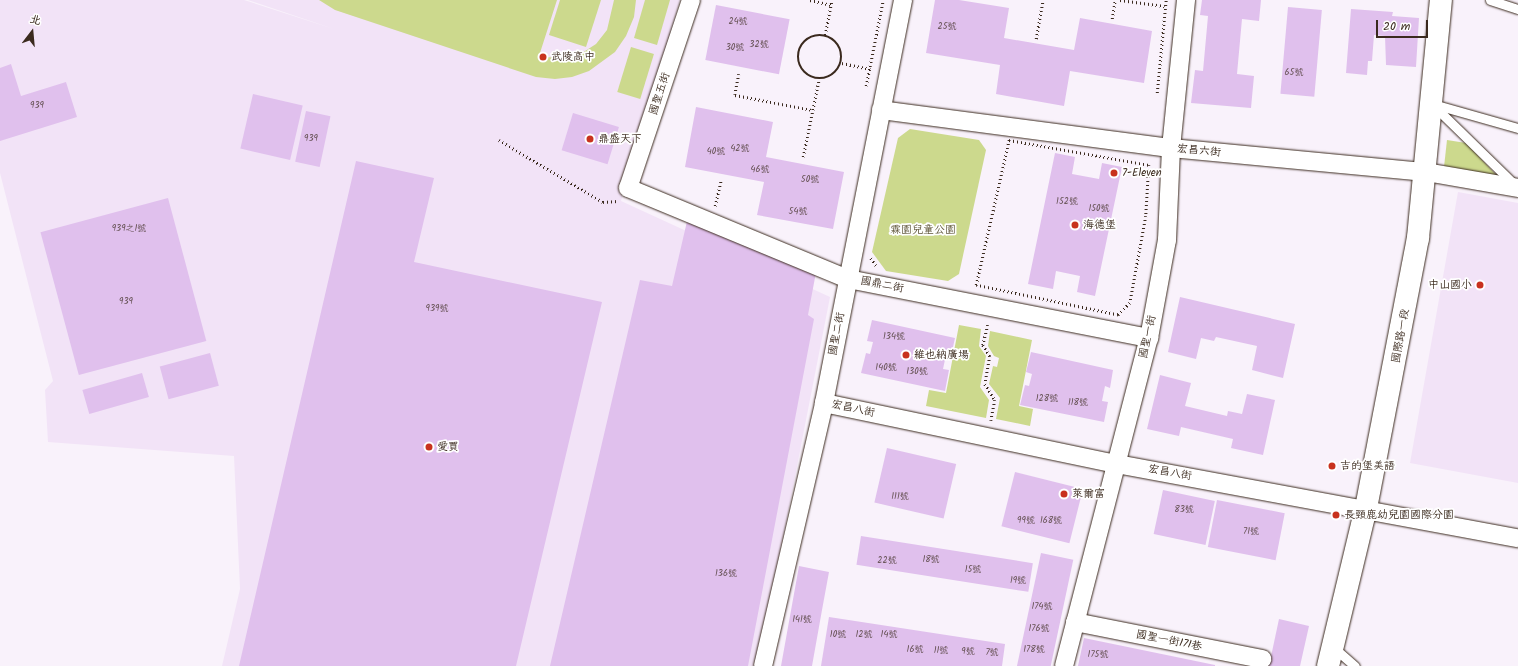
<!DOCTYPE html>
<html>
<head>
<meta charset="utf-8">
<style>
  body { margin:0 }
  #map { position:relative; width:1518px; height:666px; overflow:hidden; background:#f9f2fb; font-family:Kalam,"LXGW WenKai TC",sans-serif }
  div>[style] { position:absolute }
  .built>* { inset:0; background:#f2e3f7 }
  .green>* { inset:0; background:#ccd98d; transform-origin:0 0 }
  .building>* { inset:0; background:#e0c0ed; transform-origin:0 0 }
  .path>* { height:2.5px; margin-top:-1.25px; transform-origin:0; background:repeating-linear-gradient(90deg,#3b2a1e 0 1px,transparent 0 4px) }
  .path>.ring { margin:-1.25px; padding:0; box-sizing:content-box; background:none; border:2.5px solid #3b2a1e; border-radius:50% }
  .roads { filter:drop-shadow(0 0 1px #3b2a1e) drop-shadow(0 0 1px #3b2a1e) }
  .service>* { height:9px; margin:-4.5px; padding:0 4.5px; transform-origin:4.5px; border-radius:4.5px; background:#fff }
  .minor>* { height:18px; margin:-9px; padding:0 9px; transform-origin:9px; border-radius:9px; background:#fff }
  .tertiary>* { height:22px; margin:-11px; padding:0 11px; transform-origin:11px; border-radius:11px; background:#fff }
  .dots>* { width:11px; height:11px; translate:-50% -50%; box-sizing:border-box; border:2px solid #fff; border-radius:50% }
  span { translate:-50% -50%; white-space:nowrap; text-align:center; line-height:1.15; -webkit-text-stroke:3.5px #fff; paint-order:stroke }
  .number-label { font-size:9px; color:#645052 }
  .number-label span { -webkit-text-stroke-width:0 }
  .poi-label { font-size:11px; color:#3b2a1e }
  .left { translate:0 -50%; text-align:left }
  .right { translate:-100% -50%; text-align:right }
  .street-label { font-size:11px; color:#3b2a1e }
  .park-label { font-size:11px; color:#5f563a }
  .north { position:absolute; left:12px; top:12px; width:40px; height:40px; -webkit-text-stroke:3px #fff; paint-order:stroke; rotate:16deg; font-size:11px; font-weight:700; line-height:16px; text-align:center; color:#3b2a1e }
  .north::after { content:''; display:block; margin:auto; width:14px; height:18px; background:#3b2a1e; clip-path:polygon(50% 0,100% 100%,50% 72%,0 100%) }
  .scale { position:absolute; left:1376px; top:20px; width:52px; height:18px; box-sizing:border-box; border:2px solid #3b2a1e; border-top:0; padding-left:5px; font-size:12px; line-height:14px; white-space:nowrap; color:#3b2a1e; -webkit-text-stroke:3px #fff; paint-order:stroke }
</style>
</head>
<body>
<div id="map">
  <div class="built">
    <div style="clip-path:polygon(0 0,244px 0,334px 29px,248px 0,680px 0,621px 201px,830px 297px,758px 666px,222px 666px,240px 589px,234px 456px,48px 442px,45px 390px,53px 381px,0 173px)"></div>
    <div style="clip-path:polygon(1458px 192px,1518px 203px,1518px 483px,1410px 463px)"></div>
  </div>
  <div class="green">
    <div style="clip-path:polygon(319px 0,557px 0,539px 56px,556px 58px,582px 53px,596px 44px,607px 30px,614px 0,636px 0,634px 17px,626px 36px,615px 52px,589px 71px,572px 77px,555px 79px,536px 77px,335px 10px)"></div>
    <div style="clip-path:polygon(560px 0,601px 0,586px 47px,549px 35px)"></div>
    <div style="clip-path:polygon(645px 0,670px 0,657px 45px,634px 38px)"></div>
    <div style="left:631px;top:47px;width:24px;height:47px;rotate:17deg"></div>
    <div style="clip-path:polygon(910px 129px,979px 140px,986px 150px,959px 274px,948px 281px,886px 271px,872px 252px,898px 138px)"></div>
    <div style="clip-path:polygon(1447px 140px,1466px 143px,1501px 180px,1444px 167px)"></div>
    <div style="clip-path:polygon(959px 325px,981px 329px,979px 346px,986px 356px,980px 387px,989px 400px,986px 418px,926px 406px,929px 390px,946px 393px)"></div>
    <div style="clip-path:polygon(990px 331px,1032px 340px,1019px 406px,1033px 409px,1030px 426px,996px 419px,1000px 398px,989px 384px,993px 366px,997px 367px,999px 358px,994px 356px,988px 346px)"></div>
  </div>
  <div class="building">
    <div style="clip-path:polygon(935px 0,959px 0,1009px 8px,1004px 38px,1074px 50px,1080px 18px,1152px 31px,1144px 83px,1070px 71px,1064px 106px,996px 94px,1000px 65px,926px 53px)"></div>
    <div style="clip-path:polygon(1202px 0,1261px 0,1259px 21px,1242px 19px,1237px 74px,1254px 76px,1251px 108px,1191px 103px,1195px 70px,1203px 71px,1208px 16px,1200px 15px)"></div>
    <div style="left:716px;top:5px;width:75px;height:56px;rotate:11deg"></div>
    <div style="left:1288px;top:7px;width:34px;height:87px;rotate:5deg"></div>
    <div style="clip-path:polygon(1351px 9px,1393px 12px,1392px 16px,1419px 18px,1416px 67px,1386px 65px,1385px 36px,1374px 35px,1372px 61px,1368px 61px,1367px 75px,1346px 73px)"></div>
    <div style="clip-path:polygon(11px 64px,21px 96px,66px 82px,77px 117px,0 141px,0 68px)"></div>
    <div style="left:253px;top:94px;width:51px;height:56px;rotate:13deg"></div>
    <div style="clip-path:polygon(696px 107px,773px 122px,766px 157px,844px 172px,833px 229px,757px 215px,764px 182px,685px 167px)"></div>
    <div style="left:306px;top:111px;width:25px;height:52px;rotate:12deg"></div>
    <div style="left:573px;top:113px;width:48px;height:39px;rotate:17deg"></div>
    <div style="clip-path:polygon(1055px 153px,1075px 157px,1072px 174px,1099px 179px,1102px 163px,1122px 167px,1095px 296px,1077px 292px,1080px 276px,1056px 271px,1053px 289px,1028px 284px)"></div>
    <div style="clip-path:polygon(356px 161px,434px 178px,414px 262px,602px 302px,516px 666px,239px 666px)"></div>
    <div style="left:168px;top:198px;width:148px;height:132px;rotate:75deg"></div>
    <div style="clip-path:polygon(688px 217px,817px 267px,808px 315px,814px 319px,748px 666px,550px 666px,640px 280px,672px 286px)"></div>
    <div style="clip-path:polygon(1180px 297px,1295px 324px,1283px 378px,1252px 370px,1257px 346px,1216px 337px,1214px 341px,1201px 338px,1196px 359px,1168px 352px)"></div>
    <div style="clip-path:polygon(872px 320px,955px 338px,951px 356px,946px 355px,943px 369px,949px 370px,945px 391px,861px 373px,866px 353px,870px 354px,873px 342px,867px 341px)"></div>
    <div style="clip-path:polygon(1031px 352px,1113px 370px,1110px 388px,1105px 386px,1102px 401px,1108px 402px,1104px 422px,1020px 405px,1025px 385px,1029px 386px,1032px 374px,1026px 372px)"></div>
    <div style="left:210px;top:353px;width:34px;height:52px;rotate:75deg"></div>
    <div style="left:142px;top:373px;width:25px;height:62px;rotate:74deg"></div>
    <div style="clip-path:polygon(1160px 375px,1191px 383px,1185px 406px,1227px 416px,1228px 411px,1242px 414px,1247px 394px,1275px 400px,1263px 455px,1231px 448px,1233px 439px,1181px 427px,1179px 436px,1147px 429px)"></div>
    <div style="left:887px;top:448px;width:71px;height:56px;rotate:13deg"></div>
    <div style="left:1015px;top:472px;width:70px;height:56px;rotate:14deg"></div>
    <div style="left:1163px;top:490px;width:53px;height:45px;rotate:12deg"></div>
    <div style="left:1217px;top:500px;width:69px;height:48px;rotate:11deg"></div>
    <div style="left:861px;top:536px;width:174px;height:29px;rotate:9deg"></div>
    <div style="left:1041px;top:553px;width:33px;height:116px;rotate:12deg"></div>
    <div style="clip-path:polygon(799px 566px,829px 572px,822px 610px,812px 666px,781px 666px)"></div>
    <div style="clip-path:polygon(829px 617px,1005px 644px,1002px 666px,821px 666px)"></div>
    <div style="clip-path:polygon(1279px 619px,1309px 626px,1300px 666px,1269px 666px)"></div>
    <div style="clip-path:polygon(1084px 638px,1215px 665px,1215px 666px,1078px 666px)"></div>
  </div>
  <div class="path">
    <div style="left:810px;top:0;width:22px;rotate:13deg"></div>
    <div style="left:1120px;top:0;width:45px;rotate:7.6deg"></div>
    <div style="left:1112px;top:19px;width:19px;rotate:-81deg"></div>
    <div class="ring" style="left:798px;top:35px;width:41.5px;height:41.5px"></div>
    <div style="left:825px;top:35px;width:36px;rotate:-79deg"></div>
    <div style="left:1036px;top:39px;width:40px;rotate:-80deg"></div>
    <div style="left:842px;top:63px;width:29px;rotate:12deg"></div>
    <div style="left:739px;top:74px;width:21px;rotate:101deg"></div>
    <div style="left:735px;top:95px;width:78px;rotate:11deg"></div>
    <div style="left:866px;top:86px;width:88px;rotate:-78.8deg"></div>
    <div style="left:1157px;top:93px;width:93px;rotate:-84.5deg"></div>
    <div style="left:499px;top:140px;width:121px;rotate:30.8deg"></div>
    <div style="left:603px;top:202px;width:15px;rotate:-4deg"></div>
    <div style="left:1009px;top:140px;width:142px;rotate:10.1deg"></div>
    <div style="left:1149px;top:165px;width:51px;rotate:93.4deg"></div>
    <div style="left:1146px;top:216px;width:88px;rotate:100.4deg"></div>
    <div style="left:1130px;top:303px;width:17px;rotate:135deg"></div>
    <div style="left:1118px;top:315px;width:145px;rotate:-168.1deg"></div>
    <div style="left:976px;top:285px;width:149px;rotate:-77.2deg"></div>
    <div style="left:803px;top:157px;width:80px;rotate:-78.4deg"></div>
    <div style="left:715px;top:206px;width:26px;rotate:-77deg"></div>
    <div style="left:871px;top:258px;width:11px;rotate:56deg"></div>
    <div style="left:988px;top:325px;width:21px;rotate:104deg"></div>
    <div style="left:983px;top:345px;width:13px;rotate:58deg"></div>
    <div style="left:990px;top:356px;width:28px;rotate:100deg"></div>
    <div style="left:985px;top:384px;width:19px;rotate:58deg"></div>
    <div style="left:995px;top:400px;width:21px;rotate:101deg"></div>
  </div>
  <div class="roads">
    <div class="service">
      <div style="left:1490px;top:0;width:29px;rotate:18deg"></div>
      <div style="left:1433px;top:104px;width:88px;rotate:15.8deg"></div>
      <div style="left:1433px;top:105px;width:113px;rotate:44.3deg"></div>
      <div style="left:1333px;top:647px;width:29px;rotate:41deg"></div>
    </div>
    <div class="minor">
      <div style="left:691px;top:0;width:198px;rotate:108.5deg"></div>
      <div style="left:628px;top:188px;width:238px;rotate:22.5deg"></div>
      <div style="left:848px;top:279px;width:307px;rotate:11.1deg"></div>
      <div style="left:881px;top:110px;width:292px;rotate:7.5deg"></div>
      <div style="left:1171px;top:148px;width:256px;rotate:5.4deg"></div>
      <div style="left:1426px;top:172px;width:93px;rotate:9.9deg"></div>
      <div style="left:824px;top:403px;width:299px;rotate:11.8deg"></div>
      <div style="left:1117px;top:464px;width:408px;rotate:10.5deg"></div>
      <div style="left:1075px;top:622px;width:191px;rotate:11.2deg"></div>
      <div style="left:763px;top:666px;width:270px;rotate:-76.9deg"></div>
      <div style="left:824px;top:403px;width:411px;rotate:-78.9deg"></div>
      <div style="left:1064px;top:666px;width:339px;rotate:-75.5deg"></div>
      <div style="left:1149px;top:338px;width:100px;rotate:-79.6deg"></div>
      <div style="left:1167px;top:240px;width:92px;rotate:-87.5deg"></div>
      <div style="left:1171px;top:148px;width:149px;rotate:-84.2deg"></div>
    </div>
    <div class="tertiary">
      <div style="left:1328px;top:666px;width:163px;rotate:-76.5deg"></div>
      <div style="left:1366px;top:508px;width:275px;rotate:-79.1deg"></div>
      <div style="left:1418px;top:238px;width:239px;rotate:-84.5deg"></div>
    </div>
  </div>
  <div class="dots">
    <div style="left:543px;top:57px;background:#c8321e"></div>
    <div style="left:590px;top:139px;background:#c8321e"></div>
    <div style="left:1114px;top:173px;background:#c8321e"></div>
    <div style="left:1075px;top:225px;background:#c8321e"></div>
    <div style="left:1480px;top:285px;background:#c8321e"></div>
    <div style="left:906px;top:355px;background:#c8321e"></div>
    <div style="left:429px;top:447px;background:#c8321e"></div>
    <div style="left:1332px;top:466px;background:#c8321e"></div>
    <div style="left:1064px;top:494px;background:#c8321e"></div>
    <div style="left:1336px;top:515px;background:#c8321e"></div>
  </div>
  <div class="number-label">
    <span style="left:738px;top:22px">24號</span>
    <span style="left:947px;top:27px">25號</span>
    <span style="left:759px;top:45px">32號</span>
    <span style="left:735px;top:48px">30號</span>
    <span style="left:1294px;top:73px">65號</span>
    <span style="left:37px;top:106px">939</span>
    <span style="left:311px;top:139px">939</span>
    <span style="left:740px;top:149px">42號</span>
    <span style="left:716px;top:152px">40號</span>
    <span style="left:760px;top:170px">46號</span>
    <span style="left:810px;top:180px">50號</span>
    <span style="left:1067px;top:202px">152號</span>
    <span style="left:1099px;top:209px">150號</span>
    <span style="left:798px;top:212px">54號</span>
    <span style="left:129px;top:229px">939之1號</span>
    <span style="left:126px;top:302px">939</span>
    <span style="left:437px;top:309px">939號</span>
    <span style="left:894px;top:337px">134號</span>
    <span style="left:886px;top:368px">140號</span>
    <span style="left:917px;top:372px">130號</span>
    <span style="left:1047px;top:399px">128號</span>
    <span style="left:1078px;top:403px">118號</span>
    <span style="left:900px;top:497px">111號</span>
    <span style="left:1184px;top:510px">83號</span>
    <span style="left:1026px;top:521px">99號</span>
    <span style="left:1051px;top:521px">168號</span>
    <span style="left:1251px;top:532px">71號</span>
    <span style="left:931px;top:560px">18號</span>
    <span style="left:887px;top:561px">22號</span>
    <span style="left:973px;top:570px">15號</span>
    <span style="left:726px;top:574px">136號</span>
    <span style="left:1018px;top:581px">19號</span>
    <span style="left:1042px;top:607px">174號</span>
    <span style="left:802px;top:620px">141號</span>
    <span style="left:1039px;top:629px">176號</span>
    <span style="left:838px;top:635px">10號</span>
    <span style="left:864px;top:635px">12號</span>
    <span style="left:889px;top:635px">14號</span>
    <span style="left:915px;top:650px">16號</span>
    <span style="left:1034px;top:650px">178號</span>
    <span style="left:941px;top:651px">11號</span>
    <span style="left:968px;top:652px">9號</span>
    <span style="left:992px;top:653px">7號</span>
    <span style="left:1098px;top:655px">175號</span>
  </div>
  <div class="poi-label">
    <span class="left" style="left:551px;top:57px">武陵高中</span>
    <span class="left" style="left:598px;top:139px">鼎盛天下</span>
    <span class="left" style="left:1122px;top:173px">7-Eleven</span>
    <span class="left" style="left:1083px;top:225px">海德堡</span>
    <span class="right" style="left:1472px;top:285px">中山國小</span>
    <span class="left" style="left:914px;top:355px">維也納廣場</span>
    <span class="left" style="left:437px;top:447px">愛買</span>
    <span class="left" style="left:1340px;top:466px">吉的堡美語</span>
    <span class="left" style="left:1072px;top:494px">萊爾富</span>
    <span class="left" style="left:1344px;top:515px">長頸鹿幼兒園國際分園</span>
  </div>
  <div class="street-label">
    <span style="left:660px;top:94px;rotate:-72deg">國聖五街</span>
    <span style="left:1199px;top:151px;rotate:5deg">宏昌六街</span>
    <span style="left:882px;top:285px;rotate:11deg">國鼎二街</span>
    <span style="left:837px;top:334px;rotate:-79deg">國聖二街</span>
    <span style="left:1401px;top:336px;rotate:-80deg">國際路一段</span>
    <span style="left:1148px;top:337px;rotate:-78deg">國聖一街</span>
    <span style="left:853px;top:409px;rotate:12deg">宏昌八街</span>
    <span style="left:1170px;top:473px;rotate:10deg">宏昌八街</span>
    <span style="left:1169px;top:641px;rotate:11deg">國聖一街171巷</span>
  </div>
  <div class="park-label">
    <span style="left:923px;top:230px">霖園兒童公園</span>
  </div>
  <div class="north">北</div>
  <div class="scale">20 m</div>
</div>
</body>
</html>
